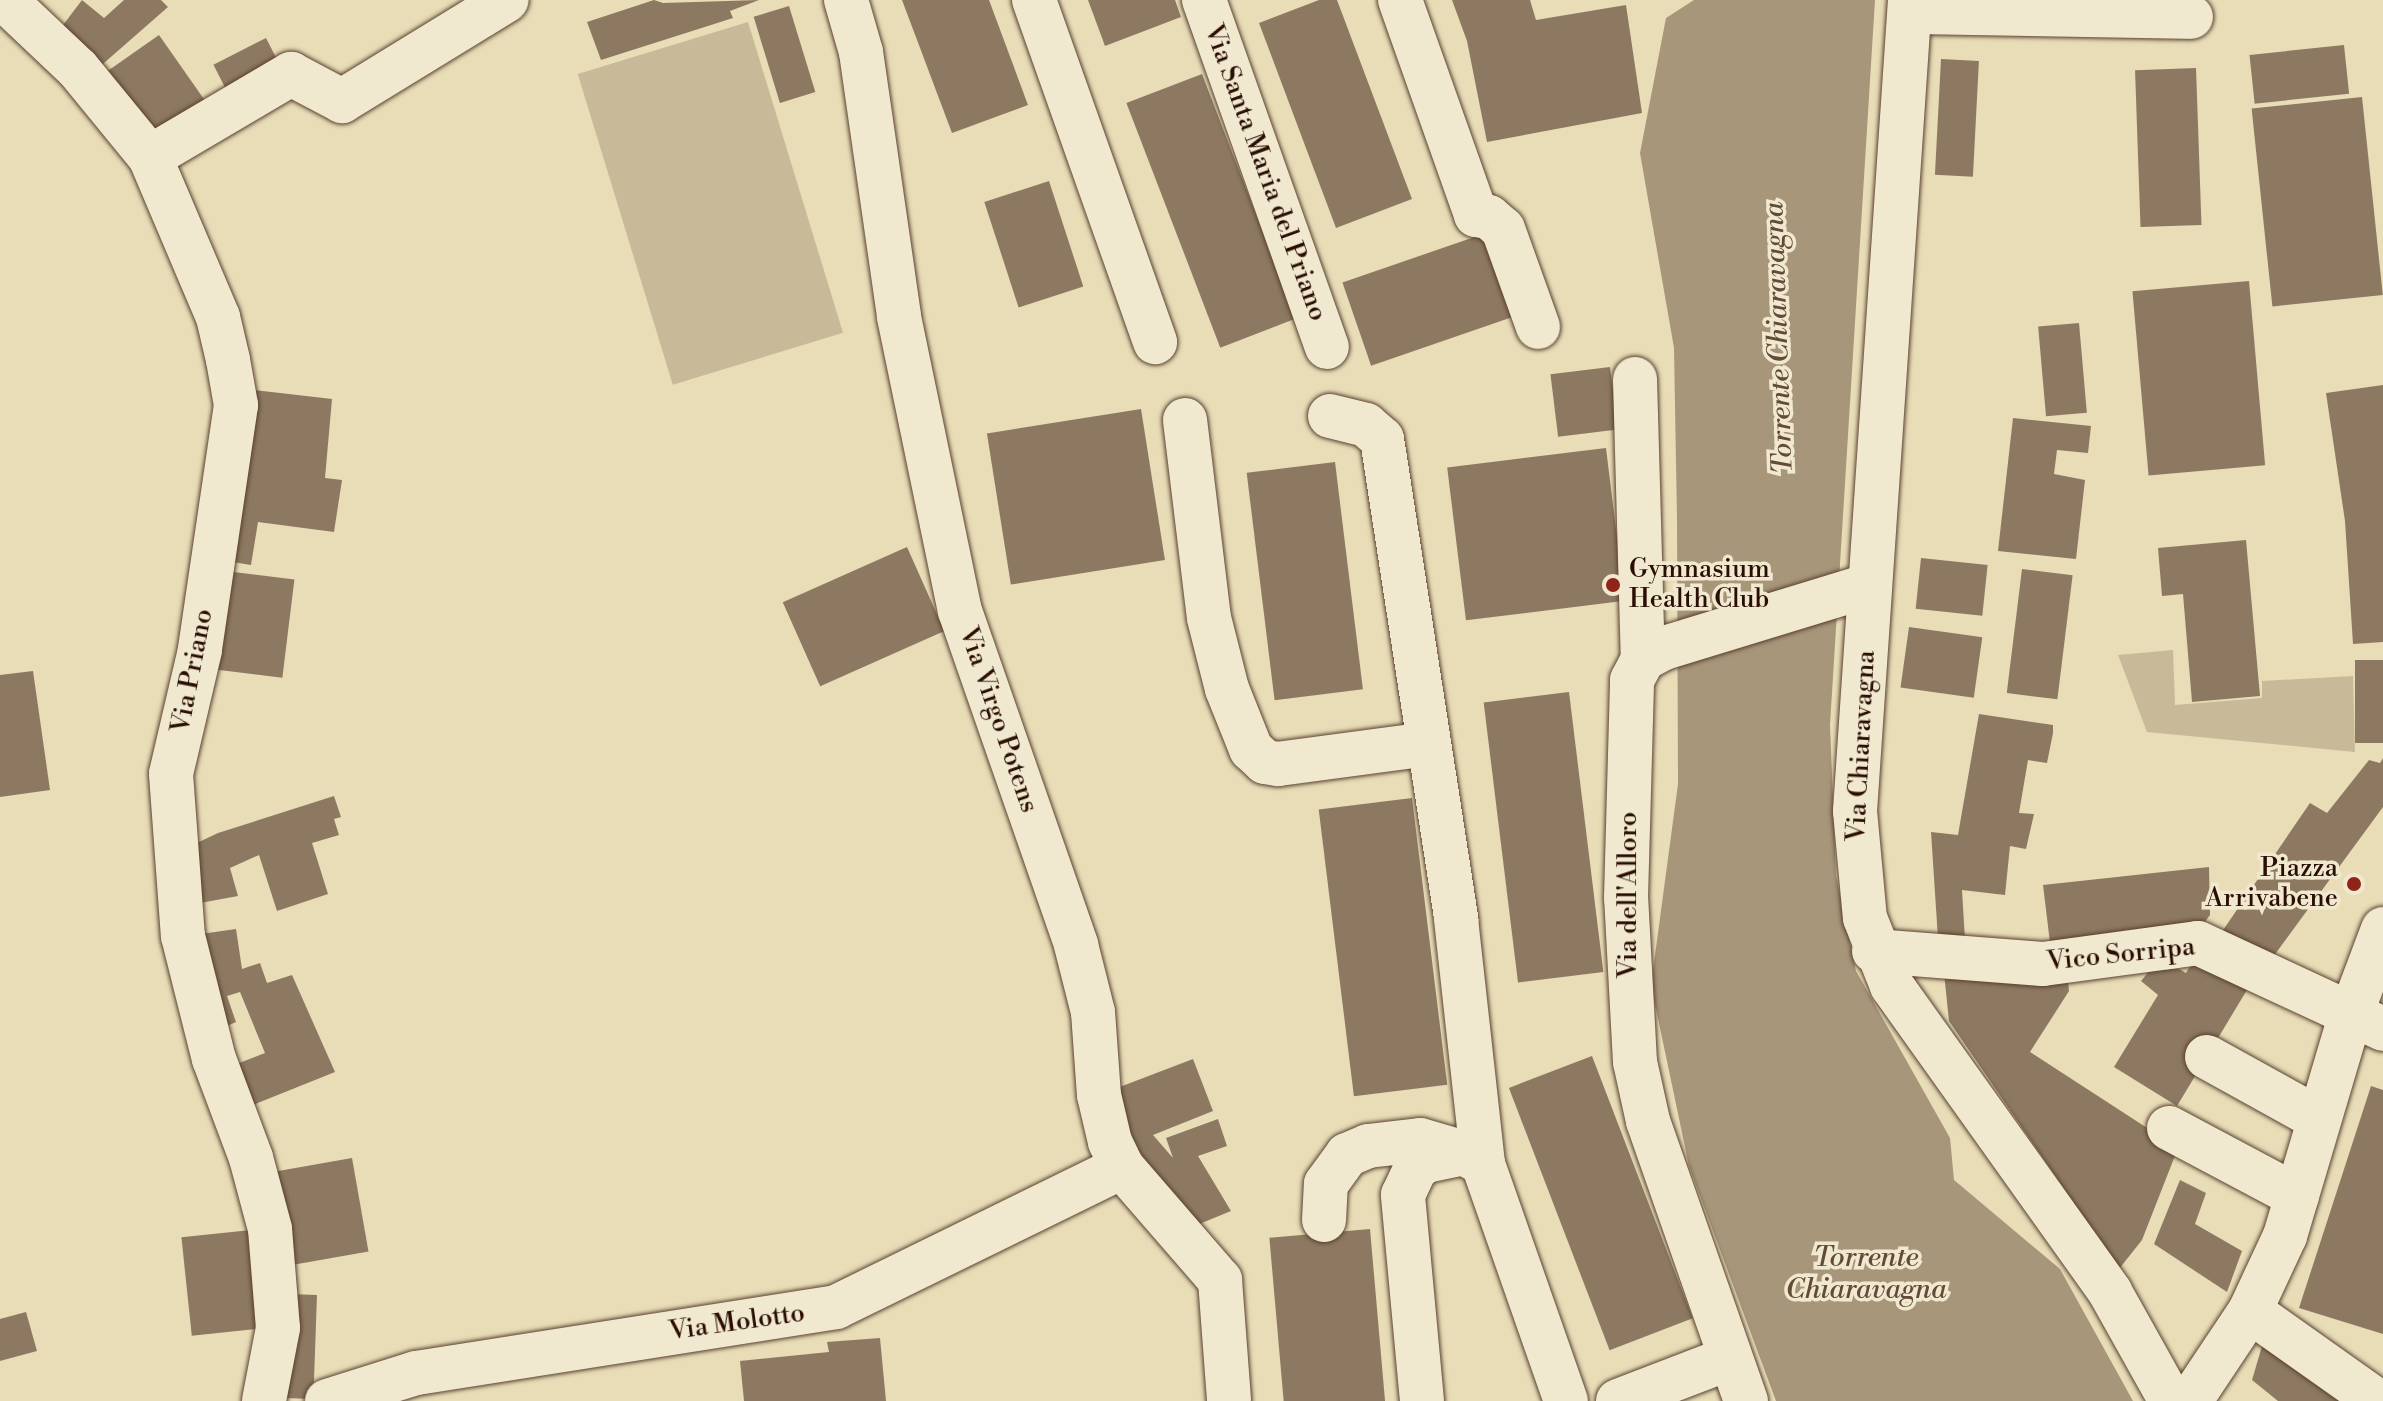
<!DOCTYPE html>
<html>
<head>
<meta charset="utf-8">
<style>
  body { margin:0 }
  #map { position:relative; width:2383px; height:1401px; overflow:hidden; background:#e8ddb7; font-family:"Libre Bodoni",serif }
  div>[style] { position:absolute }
  .green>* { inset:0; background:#c8ba98; transform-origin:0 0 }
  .water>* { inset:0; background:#a7967a }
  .building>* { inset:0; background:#8d7961; transform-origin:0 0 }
  .roads { filter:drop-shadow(0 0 2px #5a4130) drop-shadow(0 0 2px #5a4130) }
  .minor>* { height:44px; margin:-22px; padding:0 22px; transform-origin:22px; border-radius:22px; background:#f0e9d0 }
  .dots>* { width:22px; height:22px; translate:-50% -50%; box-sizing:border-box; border:4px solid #f0e9d0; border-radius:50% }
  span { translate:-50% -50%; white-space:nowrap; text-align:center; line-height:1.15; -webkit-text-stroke:7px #f0e9d0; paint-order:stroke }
  .street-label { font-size:26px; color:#2a0d03 }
  .poi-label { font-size:26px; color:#2a0d03 }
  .left { translate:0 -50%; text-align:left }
  .right { translate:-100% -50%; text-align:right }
  .water-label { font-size:28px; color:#624b39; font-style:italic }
</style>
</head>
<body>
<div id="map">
  <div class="green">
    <div style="left:748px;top:22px;width:325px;height:178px;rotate:73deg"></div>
    <div style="clip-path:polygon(2173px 650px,2175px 705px,2262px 698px,2262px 681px,2353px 676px,2355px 752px,2147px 732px,2118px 655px)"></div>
  </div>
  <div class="water">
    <div style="clip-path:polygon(1694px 0,1875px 0,1830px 725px,1836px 875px,1856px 971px,1950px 1138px,1954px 1180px,2060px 1269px,2133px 1401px,1776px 1401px,1689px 1166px,1651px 985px,1678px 784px,1677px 518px,1674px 348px,1640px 153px,1666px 18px)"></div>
  </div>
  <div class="building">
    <div style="clip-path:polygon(82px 0,104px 18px,124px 0,161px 0,168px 7px,96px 70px,54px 37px)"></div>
    <div style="clip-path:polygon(654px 0,663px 3px,759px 0,730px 11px,733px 18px,601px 60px,587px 22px)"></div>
    <div style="clip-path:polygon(902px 0,989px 0,1028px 105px,952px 133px)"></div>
    <div style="clip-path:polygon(1088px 0,1175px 0,1181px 17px,1105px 46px)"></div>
    <div style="clip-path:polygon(1319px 0,1337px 0,1412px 199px,1336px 228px,1259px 23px)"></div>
    <div style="clip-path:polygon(1452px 0,1530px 0,1536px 20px,1626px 5px,1642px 113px,1487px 142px,1467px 41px)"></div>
    <div style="left:789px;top:6px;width:90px;height:37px;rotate:73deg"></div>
    <div style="left:159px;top:35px;width:88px;height:64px;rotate:55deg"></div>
    <div style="left:266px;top:38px;width:34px;height:59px;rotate:63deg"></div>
    <div style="left:2344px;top:45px;width:49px;height:95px;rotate:84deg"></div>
    <div style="left:1941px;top:59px;width:38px;height:116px;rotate:3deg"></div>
    <div style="left:2196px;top:68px;width:157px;height:61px;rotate:88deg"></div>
    <div style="left:1202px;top:74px;width:262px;height:81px;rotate:69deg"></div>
    <div style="left:2362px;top:97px;width:199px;height:111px;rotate:84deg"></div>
    <div style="left:1049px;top:181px;width:111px;height:68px;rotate:72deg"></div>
    <div style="left:1489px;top:232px;width:88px;height:155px;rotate:71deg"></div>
    <div style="left:2249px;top:281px;width:185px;height:117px;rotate:85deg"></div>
    <div style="left:2079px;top:323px;width:90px;height:41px;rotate:85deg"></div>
    <div style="left:1610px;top:367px;width:63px;height:60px;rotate:83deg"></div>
    <div style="clip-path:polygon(2383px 385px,2383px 642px,2353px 644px,2345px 521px,2326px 393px)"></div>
    <div style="clip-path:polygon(246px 389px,332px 399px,325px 478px,342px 480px,334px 532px,258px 522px,251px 565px,221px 560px)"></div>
    <div style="left:1141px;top:409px;width:153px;height:156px;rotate:81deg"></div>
    <div style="clip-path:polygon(2013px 418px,2091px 426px,2088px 453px,2057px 450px,2054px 474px,2085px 480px,2076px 559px,1998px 551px)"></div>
    <div style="left:1606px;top:448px;width:154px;height:160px;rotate:83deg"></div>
    <div style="left:1335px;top:462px;width:229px;height:89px;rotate:83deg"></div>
    <div style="clip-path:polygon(2246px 540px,2260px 696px,2192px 702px,2183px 594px,2162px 596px,2158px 548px)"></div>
    <div style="left:907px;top:547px;width:92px;height:136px;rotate:66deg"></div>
    <div style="left:1921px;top:558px;width:67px;height:51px;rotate:6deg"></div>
    <div style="left:2022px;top:569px;width:51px;height:125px;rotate:7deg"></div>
    <div style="left:217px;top:570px;width:78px;height:99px;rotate:7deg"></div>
    <div style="left:1909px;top:627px;width:74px;height:61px;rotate:8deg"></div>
    <div style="left:2355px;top:660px;width:28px;height:83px"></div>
    <div style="clip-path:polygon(33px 671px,50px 790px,0 797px,0 675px)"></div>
    <div style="left:1569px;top:692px;width:282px;height:86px;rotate:83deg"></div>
    <div style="clip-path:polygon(1979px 714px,2053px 725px,2053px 733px,2047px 763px,2028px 760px,2019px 813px,2034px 814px,2026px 849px,2010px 846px,2005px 895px,1962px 890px,1966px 956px,1939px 954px,1931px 832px,1958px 835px)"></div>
    <div style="clip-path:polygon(2383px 758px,2383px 807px,2265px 968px,2219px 936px,2310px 803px,2327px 813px,2369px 760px,2380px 763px)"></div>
    <div style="clip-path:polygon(334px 796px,341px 817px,334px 819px,339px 835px,312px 843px,328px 894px,277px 911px,259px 855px,230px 868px,238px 896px,189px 905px,182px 850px,218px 833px)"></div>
    <div style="left:1412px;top:798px;width:289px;height:94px;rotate:83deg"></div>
    <div style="clip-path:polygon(2209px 867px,2210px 915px,2193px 938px,2051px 951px,2043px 885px)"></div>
    <div style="clip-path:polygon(236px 929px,242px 969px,260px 963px,267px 983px,292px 975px,335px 1072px,245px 1108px,229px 1067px,265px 1053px,240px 992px,227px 996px,236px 1022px,211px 1033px,187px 936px)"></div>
    <div style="clip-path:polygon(2201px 948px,2253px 980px,2177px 1106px,2114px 1067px,2158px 995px,2141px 981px,2160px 958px,2186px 973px)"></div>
    <div style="clip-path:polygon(1943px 963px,2067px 971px,2069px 991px,2030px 1052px,2178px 1148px,2142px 1240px,2119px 1269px,1949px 1021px)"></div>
    <div style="left:1592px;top:1056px;width:281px;height:89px;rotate:69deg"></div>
    <div style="clip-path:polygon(1193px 1059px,1213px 1111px,1153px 1135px,1173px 1158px,1166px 1138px,1218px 1119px,1227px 1146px,1198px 1156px,1231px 1211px,1192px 1227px,1124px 1152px,1104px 1093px)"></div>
    <div style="clip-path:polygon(2371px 1086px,2383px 1090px,2383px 1334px,2299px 1308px)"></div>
    <div style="left:352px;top:1158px;width:95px;height:82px;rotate:80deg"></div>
    <div style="clip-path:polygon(2180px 1180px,2206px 1193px,2195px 1224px,2242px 1251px,2227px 1292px,2154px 1244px)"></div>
    <div style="left:260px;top:1229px;width:99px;height:79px;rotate:84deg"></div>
    <div style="left:1370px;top:1229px;width:173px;height:101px;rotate:85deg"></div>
    <div style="left:287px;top:1294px;width:30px;height:104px;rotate:2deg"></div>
    <div style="clip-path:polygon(26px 1312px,37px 1351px,0 1361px,0 1319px)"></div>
    <div style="clip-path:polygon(2265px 1336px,2360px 1401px,2278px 1401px,2252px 1380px)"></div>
    <div style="clip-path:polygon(880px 1338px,886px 1401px,744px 1401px,740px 1361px,829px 1352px,827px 1342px)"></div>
  </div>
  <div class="roads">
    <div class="minor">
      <div style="left:5px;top:0;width:100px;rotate:43.4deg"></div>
      <div style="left:78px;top:69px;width:114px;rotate:50.7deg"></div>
      <div style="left:150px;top:157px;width:174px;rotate:67deg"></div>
      <div style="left:218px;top:317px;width:44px;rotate:76.9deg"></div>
      <div style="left:228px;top:360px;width:46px;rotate:79.9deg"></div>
      <div style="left:236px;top:405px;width:248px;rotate:98.4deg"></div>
      <div style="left:200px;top:650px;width:127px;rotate:103.2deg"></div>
      <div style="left:171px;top:774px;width:162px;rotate:85.8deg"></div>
      <div style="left:183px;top:936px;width:127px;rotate:75.9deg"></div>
      <div style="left:214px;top:1059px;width:106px;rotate:69.5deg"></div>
      <div style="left:251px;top:1158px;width:73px;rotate:75deg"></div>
      <div style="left:270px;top:1229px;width:99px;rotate:85.4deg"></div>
      <div style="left:278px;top:1328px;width:74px;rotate:100.9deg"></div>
      <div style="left:846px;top:0;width:54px;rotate:73.9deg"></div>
      <div style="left:861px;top:52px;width:268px;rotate:81.8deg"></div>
      <div style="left:899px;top:317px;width:300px;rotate:78.3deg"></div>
      <div style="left:960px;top:611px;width:354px;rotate:70.8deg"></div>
      <div style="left:1076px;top:945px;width:69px;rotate:75.8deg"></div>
      <div style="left:1093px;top:1012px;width:83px;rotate:85.9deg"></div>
      <div style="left:1099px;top:1095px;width:48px;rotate:76.8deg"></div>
      <div style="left:1110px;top:1142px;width:28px;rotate:64deg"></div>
      <div style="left:1122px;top:1167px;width:150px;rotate:49.1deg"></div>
      <div style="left:1220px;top:1280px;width:121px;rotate:85.7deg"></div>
      <div style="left:1034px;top:0;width:363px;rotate:70.5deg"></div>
      <div style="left:1204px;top:0;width:368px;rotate:70.5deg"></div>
      <div style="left:1400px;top:0;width:228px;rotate:70.5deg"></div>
      <div style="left:1476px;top:215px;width:13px;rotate:9deg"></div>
      <div style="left:1489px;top:217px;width:18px;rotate:41deg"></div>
      <div style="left:1503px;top:229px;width:104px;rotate:70.3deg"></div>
      <div style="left:1910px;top:0;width:813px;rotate:93.88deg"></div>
      <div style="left:1855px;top:811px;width:107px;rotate:84.7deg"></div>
      <div style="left:1865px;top:918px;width:73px;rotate:68.3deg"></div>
      <div style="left:1892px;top:986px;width:376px;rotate:54.5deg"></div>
      <div style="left:2110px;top:1292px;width:125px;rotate:60.8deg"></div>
      <div style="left:1910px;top:12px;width:281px;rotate:1deg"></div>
      <div style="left:150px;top:157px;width:164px;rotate:-30.5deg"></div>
      <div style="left:291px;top:74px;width:58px;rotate:27.9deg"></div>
      <div style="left:342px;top:101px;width:193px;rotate:-31.5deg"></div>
      <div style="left:1635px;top:379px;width:280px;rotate:88.4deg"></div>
      <div style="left:1330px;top:416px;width:37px;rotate:14deg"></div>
      <div style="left:1366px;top:425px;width:21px;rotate:41deg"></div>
      <div style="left:1382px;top:439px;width:486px;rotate:81.2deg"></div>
      <div style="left:1456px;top:919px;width:246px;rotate:83.7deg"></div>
      <div style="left:1483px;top:1164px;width:251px;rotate:70.7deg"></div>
      <div style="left:1185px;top:420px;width:199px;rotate:83.1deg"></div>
      <div style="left:1209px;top:618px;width:73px;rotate:75.8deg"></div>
      <div style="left:1227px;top:689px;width:65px;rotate:68.2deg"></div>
      <div style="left:1251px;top:749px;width:19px;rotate:43deg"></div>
      <div style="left:1265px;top:762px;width:13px;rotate:9deg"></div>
      <div style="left:1278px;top:764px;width:151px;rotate:-7.6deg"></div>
      <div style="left:1874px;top:951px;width:169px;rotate:4.4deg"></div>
      <div style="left:2043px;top:964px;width:156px;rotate:-7.7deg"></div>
      <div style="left:2198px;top:943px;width:204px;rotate:24.9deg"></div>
      <div style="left:2207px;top:1057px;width:128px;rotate:29deg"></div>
      <div style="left:2169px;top:1128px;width:145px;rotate:28deg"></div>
      <div style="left:1324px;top:1220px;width:36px;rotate:-87deg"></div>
      <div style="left:1326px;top:1184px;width:36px;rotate:-54deg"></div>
      <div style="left:1347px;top:1155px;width:23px;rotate:-23deg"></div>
      <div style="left:1368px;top:1146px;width:52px;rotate:-6.6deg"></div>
      <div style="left:1420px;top:1140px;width:40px;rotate:16deg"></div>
      <div style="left:2250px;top:1311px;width:156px;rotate:35.3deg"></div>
      <div style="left:327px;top:1401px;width:93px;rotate:-17.5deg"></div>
      <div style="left:416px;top:1373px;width:425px;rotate:-8.9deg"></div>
      <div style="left:836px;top:1307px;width:318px;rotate:-26.1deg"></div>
      <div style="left:1422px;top:1401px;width:207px;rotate:-95.3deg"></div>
      <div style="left:1403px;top:1195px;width:29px;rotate:-65deg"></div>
      <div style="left:1415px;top:1169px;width:14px;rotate:-36deg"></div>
      <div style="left:1426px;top:1161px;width:39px;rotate:-12deg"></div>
      <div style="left:1464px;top:1153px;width:22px;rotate:30deg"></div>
      <div style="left:1618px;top:1401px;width:120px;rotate:-21deg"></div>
      <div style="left:1746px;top:1401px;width:297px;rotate:-109.3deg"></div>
      <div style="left:1648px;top:1121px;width:60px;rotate:-102.4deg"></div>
      <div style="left:1635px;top:1062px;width:164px;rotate:-93.1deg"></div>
      <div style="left:1626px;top:898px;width:218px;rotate:-88.4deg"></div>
      <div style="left:1632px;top:680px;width:24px;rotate:-62deg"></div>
      <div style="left:1643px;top:659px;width:24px;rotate:-28deg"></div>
      <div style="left:1664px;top:648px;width:215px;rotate:-17deg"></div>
      <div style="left:2190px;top:1401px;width:108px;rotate:-56.3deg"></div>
      <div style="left:2250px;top:1311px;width:83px;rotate:-65deg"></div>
      <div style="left:2285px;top:1236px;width:228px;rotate:-73.5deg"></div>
      <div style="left:2350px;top:1017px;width:94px;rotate:-69.4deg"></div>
    </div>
  </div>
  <div class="dots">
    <div style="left:1613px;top:585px;background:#8f2418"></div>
    <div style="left:2354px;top:884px;background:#8f2418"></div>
  </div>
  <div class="street-label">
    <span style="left:1265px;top:173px;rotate:70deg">Via Santa Maria del Priano</span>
    <span style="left:193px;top:671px;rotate:-79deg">Via Priano</span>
    <span style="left:998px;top:720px;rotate:71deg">Via Virgo Potens</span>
    <span style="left:1862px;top:746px;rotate:-87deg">Via Chiaravagna</span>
    <span style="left:1629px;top:895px;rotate:-90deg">Via dell'Alloro</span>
    <span style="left:2121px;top:955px;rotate:-6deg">Vico Sorripa</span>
    <span style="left:737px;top:1323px;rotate:-8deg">Via Molotto</span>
  </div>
  <div class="poi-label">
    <span class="left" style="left:1629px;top:585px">Gymnasium<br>Health Club</span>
    <span class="right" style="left:2338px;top:884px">Piazza<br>Arrivabene</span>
  </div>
  <div class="water-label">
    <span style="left:1779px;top:338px;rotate:-92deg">Torrente Chiaravagna</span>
    <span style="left:1866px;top:1274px">Torrente<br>Chiaravagna</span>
  </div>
</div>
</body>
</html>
